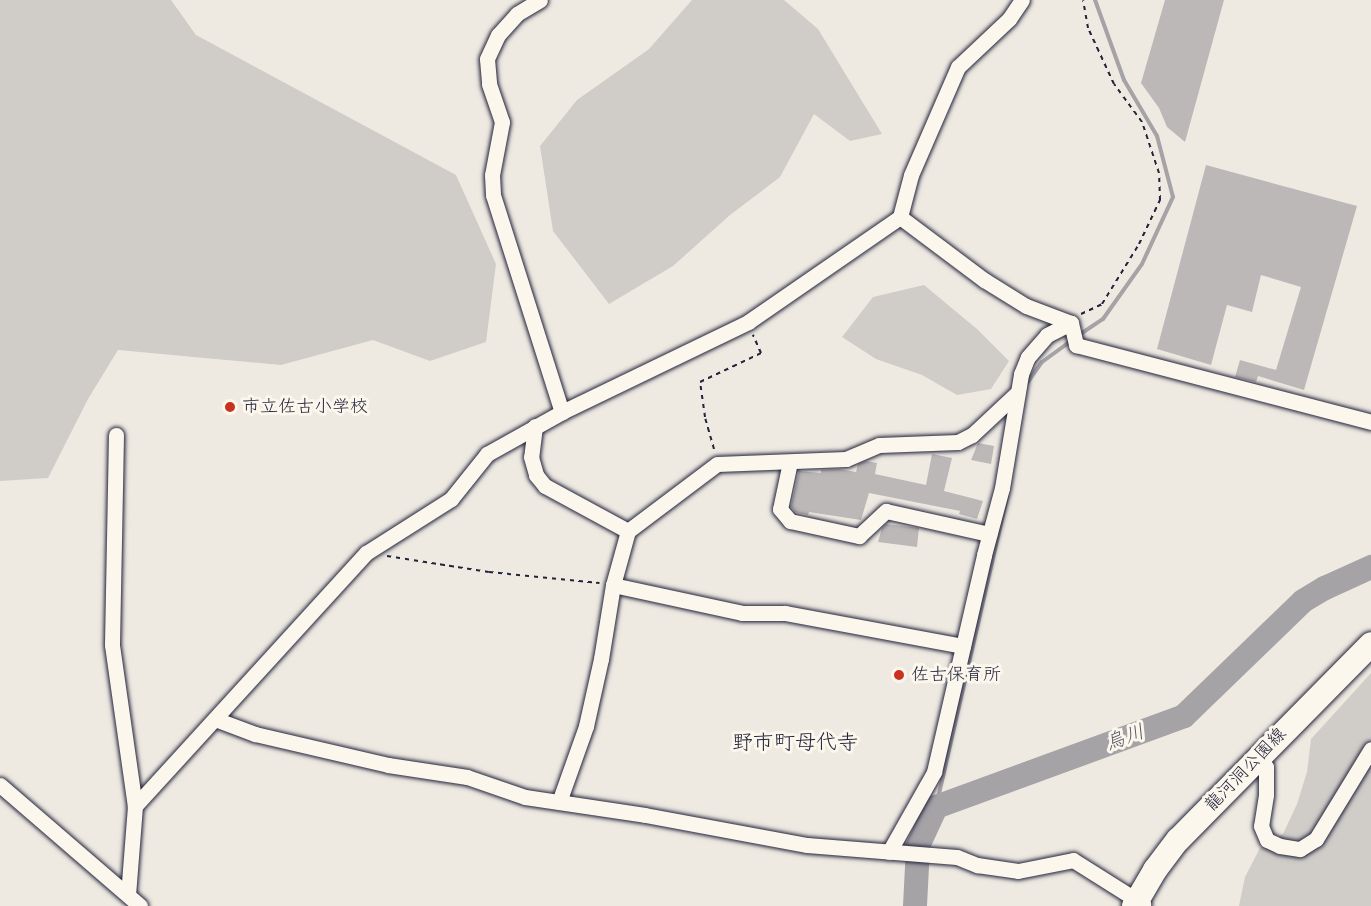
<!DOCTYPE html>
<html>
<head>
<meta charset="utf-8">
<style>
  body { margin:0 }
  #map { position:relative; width:1371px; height:906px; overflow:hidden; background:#eeeae2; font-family:"Architects Daughter","Klee One",sans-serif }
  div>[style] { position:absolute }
  .green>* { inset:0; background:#d0cdc9 }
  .stream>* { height:4px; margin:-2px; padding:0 2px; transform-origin:2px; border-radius:2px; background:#a6a3a7 }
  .river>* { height:24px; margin:-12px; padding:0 12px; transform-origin:12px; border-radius:12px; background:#a6a3a7 }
  .building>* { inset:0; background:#bcb8b8 }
  .path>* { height:2px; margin-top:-1px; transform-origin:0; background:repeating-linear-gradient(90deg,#22223b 0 4.5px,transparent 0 9px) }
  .roads { filter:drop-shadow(0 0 2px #22223b) drop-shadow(0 0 2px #22223b) }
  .street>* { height:15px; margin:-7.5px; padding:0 7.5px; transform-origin:7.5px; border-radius:7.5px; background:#fbf7ec }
  .primary>* { height:24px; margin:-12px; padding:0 12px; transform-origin:12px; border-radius:12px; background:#fbf7ec }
  .dots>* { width:16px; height:16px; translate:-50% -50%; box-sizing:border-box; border:3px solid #fbf7ec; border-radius:50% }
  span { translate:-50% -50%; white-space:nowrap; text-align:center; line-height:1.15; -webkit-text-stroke:6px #fbf7ec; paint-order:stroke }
  .poi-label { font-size:18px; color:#22223b }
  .left { translate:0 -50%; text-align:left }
  .street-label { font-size:18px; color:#22223b }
  .water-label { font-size:20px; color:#575666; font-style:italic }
  .quarter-label { font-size:21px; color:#22223b }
</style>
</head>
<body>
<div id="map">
  <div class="green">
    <div style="clip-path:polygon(0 0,171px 0,196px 35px,456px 175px,496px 264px,486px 342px,430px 361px,373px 340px,281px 365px,118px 350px,88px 399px,48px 478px,0 481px)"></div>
    <div style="clip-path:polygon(692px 0,784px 0,818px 29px,882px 134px,850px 141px,814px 114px,780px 177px,730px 215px,673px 266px,609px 304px,553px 231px,540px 146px,577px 100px,649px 49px)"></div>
    <div style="clip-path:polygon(924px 285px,977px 329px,1009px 361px,991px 389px,957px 395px,922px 375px,876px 359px,842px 337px,873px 297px)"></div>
    <div style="clip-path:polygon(1371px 673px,1371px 906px,1239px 906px,1245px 877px,1260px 848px,1283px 834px,1297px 804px,1307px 772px,1311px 739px)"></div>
  </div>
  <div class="stream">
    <div style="left:1079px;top:335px;width:29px;rotate:-34deg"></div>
    <div style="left:1103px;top:319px;width:67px;rotate:-54.7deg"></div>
    <div style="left:1142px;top:264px;width:74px;rotate:-65.2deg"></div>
    <div style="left:1173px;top:197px;width:63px;rotate:-104.7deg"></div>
    <div style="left:1157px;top:136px;width:65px;rotate:-120.5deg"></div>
    <div style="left:1124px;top:80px;width:85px;rotate:-109.9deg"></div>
    <div style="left:1025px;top:386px;width:29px;rotate:-55deg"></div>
    <div style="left:1042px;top:362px;width:36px;rotate:-36deg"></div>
    <div style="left:936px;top:807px;width:319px;rotate:-77.1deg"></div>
  </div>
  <div class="river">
    <div style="left:915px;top:906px;width:60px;rotate:-87.1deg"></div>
    <div style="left:918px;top:846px;width:43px;rotate:-65.2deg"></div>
    <div style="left:936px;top:807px;width:264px;rotate:-20.1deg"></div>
    <div style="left:1184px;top:716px;width:165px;rotate:-44deg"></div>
    <div style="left:1303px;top:601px;width:26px;rotate:-31deg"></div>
    <div style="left:1325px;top:588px;width:51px;rotate:-24.5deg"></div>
  </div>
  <div class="building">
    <div style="clip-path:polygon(1165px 0,1224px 0,1185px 142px,1167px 127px,1159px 108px,1141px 83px)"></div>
    <div style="clip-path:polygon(1206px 165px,1357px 206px,1304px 390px,1258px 376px,1256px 382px,1235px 377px,1240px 360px,1276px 370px,1301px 287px,1261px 275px,1252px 312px,1227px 305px,1211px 365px,1157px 349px)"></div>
    <div style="clip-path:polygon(978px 443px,994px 446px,991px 464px,971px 460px)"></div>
    <div style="clip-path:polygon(932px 454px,952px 458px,944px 491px,983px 501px,977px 519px,959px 514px,960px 511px,869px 493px,861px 520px,809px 512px,808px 515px,795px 512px,791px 506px,799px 471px,821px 473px,821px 470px,838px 469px,856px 472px,858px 464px,866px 461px,877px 463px,875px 474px,926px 485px)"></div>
    <div style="clip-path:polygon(886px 524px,919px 528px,917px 547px,878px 542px,882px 528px)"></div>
  </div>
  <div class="path">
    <div style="left:1081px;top:314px;width:23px;rotate:-25deg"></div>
    <div style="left:1102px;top:304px;width:70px;rotate:-58.3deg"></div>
    <div style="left:1139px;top:244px;width:49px;rotate:-64.5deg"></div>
    <div style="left:1160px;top:200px;width:27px;rotate:-92deg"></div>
    <div style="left:1159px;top:173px;width:54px;rotate:-108.4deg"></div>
    <div style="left:1142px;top:122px;width:47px;rotate:-126.4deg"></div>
    <div style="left:1114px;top:84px;width:62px;rotate:-114.9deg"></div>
    <div style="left:1088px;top:28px;width:28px;rotate:-100deg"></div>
    <div style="left:714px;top:449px;width:33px;rotate:-106deg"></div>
    <div style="left:705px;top:417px;width:35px;rotate:-98deg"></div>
    <div style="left:700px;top:382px;width:68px;rotate:-25.4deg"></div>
    <div style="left:761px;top:353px;width:20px;rotate:-114deg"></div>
    <div style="left:387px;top:556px;width:103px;rotate:8.9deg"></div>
    <div style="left:489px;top:572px;width:111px;rotate:5.7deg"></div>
  </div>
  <div class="roads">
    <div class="street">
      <div style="left:540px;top:0;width:27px;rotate:149deg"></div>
      <div style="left:517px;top:14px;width:28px;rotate:132deg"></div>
      <div style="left:498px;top:35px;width:26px;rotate:115deg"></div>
      <div style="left:487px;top:59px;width:25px;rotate:85deg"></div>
      <div style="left:489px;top:84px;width:40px;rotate:71.1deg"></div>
      <div style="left:502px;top:122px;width:54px;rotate:100.7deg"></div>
      <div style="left:492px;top:175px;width:20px;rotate:87deg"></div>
      <div style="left:493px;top:195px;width:228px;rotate:72.4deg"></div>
      <div style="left:1071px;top:323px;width:23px;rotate:77deg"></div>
      <div style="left:1076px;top:345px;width:305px;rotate:14.6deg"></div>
      <div style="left:535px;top:426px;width:31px;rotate:97deg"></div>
      <div style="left:531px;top:457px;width:19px;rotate:74deg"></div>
      <div style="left:536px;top:475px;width:14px;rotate:51deg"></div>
      <div style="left:545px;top:486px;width:94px;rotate:28.5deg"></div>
      <div style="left:116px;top:435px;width:210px;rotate:91.1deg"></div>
      <div style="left:112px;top:645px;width:163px;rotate:81.9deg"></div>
      <div style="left:135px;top:806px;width:88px;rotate:94.5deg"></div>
      <div style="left:790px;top:462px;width:48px;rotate:102deg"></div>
      <div style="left:780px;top:509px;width:16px;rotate:50deg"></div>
      <div style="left:790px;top:521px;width:71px;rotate:12.3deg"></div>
      <div style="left:859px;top:536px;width:37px;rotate:-43deg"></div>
      <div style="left:886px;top:511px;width:106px;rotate:12.6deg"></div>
      <div style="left:613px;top:585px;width:132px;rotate:12.2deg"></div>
      <div style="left:742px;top:613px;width:43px"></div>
      <div style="left:785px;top:613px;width:181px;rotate:10.5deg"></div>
      <div style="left:215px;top:719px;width:43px;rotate:20.6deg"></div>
      <div style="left:255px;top:734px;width:137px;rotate:13.1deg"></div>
      <div style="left:388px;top:765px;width:80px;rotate:8.6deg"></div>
      <div style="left:467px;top:777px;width:61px;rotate:19deg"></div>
      <div style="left:525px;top:797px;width:121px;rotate:8.5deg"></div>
      <div style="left:645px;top:815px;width:165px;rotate:10.5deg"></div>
      <div style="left:807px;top:845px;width:150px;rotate:4.6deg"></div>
      <div style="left:957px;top:857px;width:22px;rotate:22deg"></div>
      <div style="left:977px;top:865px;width:41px;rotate:8.3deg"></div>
      <div style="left:1018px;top:871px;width:56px;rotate:-11.3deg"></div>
      <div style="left:1073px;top:860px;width:83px;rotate:32.2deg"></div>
      <div style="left:1258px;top:756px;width:14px;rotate:54deg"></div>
      <div style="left:1266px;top:767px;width:28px;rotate:90deg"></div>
      <div style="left:1266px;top:795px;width:31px;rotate:99deg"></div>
      <div style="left:1261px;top:826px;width:15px;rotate:67deg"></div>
      <div style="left:1267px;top:840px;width:14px;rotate:25deg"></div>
      <div style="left:1280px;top:846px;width:20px;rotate:9deg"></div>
      <div style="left:1300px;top:849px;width:19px;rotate:-32deg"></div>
      <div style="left:1316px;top:839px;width:105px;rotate:-58.6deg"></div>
      <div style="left:0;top:785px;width:185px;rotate:40.8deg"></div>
      <div style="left:559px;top:802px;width:81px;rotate:-70.4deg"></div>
      <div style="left:586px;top:726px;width:69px;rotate:-77.4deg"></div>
      <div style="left:601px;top:659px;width:75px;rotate:-80.8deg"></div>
      <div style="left:613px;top:585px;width:56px;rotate:-74.5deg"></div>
      <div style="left:628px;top:531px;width:111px;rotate:-37deg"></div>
      <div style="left:717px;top:464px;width:129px;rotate:-2.2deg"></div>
      <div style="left:846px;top:459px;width:36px;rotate:-23deg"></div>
      <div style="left:879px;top:445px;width:79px;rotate:-2.2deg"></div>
      <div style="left:958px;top:442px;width:16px;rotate:-27deg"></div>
      <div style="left:972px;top:435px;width:62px;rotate:-43deg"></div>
      <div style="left:135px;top:806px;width:343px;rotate:-47.6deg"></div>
      <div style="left:366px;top:553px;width:101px;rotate:-32.4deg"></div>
      <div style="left:451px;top:499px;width:58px;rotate:-51.3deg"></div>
      <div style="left:487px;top:454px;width:86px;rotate:-29.2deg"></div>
      <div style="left:562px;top:412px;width:207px;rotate:-25.8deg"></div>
      <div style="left:748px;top:322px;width:185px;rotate:-34.6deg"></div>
      <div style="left:900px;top:217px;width:43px;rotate:-75.3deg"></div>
      <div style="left:911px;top:175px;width:118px;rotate:-66.5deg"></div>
      <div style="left:958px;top:67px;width:70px;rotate:-43.3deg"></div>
      <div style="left:1009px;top:19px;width:23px;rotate:-56deg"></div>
      <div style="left:889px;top:852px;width:92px;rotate:-60.6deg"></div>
      <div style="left:934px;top:772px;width:223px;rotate:-77deg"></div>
      <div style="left:984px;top:555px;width:69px;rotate:-75deg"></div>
      <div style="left:1002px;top:488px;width:116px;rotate:-80.5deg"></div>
      <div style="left:1021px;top:374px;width:18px;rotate:-68deg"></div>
      <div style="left:1028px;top:357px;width:29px;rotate:-49deg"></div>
      <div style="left:1047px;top:335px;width:27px;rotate:-27deg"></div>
      <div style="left:1071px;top:323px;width:48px;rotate:-159.3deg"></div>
      <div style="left:1026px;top:306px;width:49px;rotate:-148.2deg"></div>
      <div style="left:984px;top:280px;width:105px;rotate:-143.1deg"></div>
    </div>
    <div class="primary">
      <div style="left:1134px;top:906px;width:42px;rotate:-59.7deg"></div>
      <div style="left:1155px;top:870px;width:38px;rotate:-53deg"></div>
      <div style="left:1178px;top:840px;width:275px;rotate:-45.4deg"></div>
    </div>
  </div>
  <div class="dots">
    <div style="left:230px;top:407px;background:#c8321e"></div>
    <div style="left:899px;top:675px;background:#c8321e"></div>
  </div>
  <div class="poi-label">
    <span class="left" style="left:242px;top:407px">市立佐古小学校</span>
    <span class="left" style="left:911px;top:675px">佐古保育所</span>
  </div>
  <div class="street-label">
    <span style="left:1246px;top:770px;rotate:-46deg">龍河洞公園線</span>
  </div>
  <div class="water-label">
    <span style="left:1125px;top:738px;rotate:-20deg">烏川</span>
  </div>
  <div class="quarter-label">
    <span style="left:795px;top:743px">野市町母代寺</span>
  </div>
</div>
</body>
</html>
